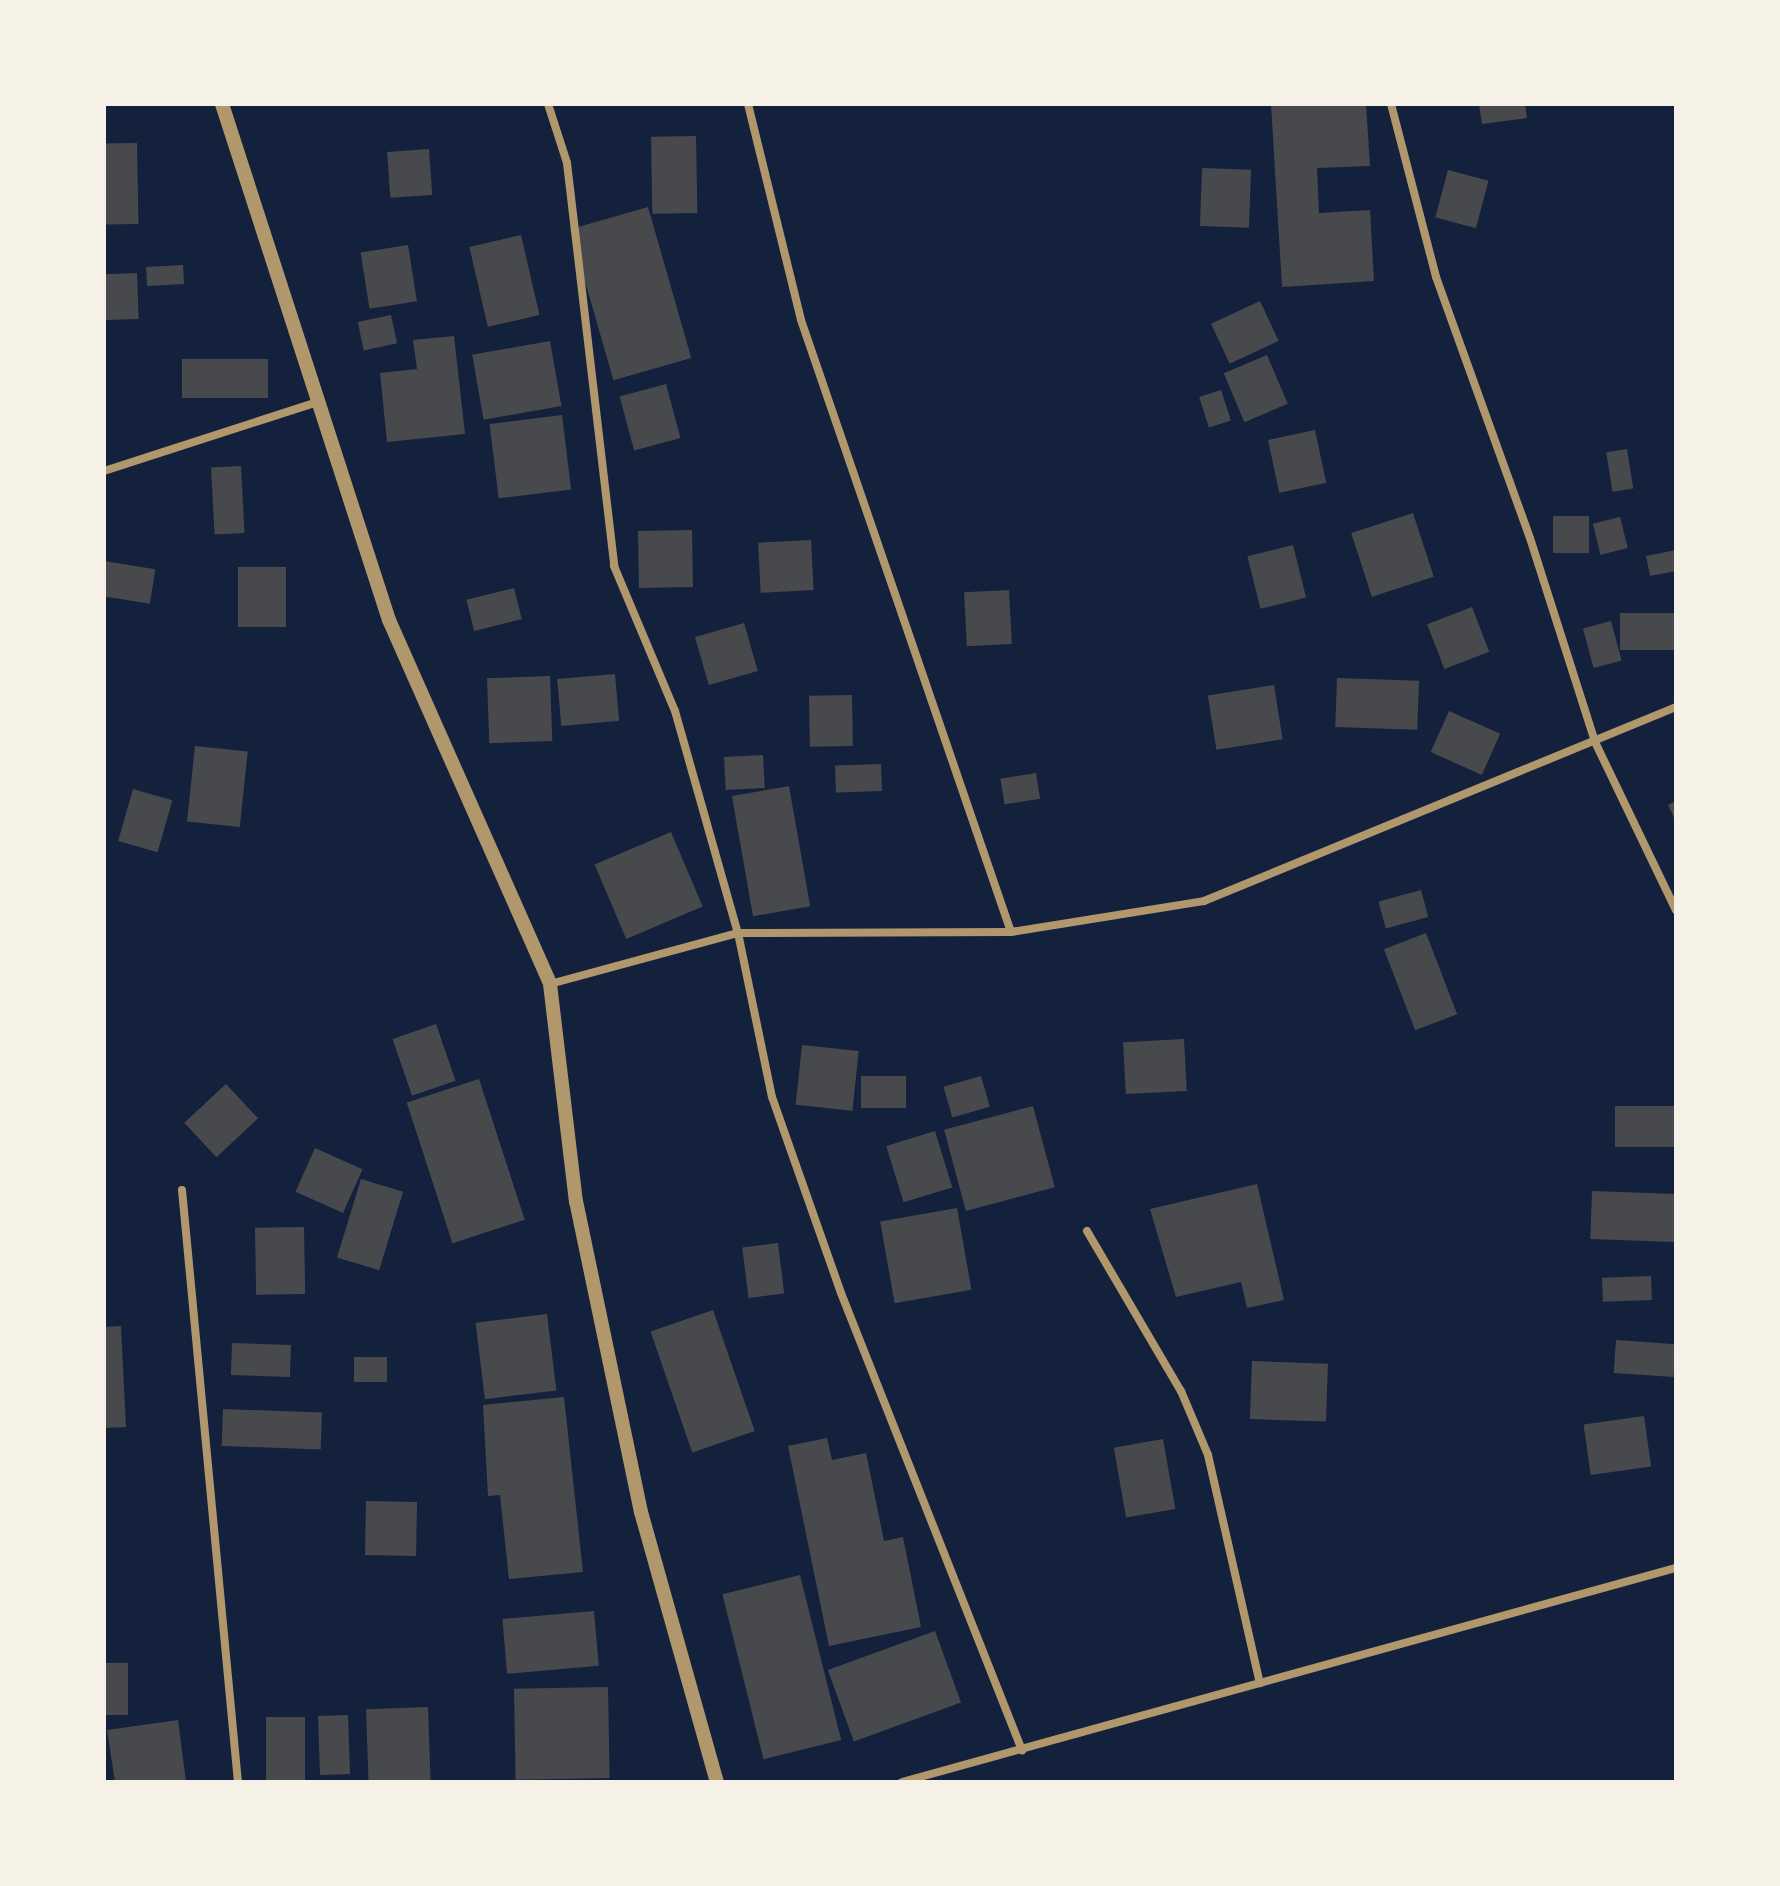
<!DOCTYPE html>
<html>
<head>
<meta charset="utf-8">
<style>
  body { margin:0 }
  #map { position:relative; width:1780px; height:1886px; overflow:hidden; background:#14213d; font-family:Quicksand,sans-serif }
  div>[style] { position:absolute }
  .building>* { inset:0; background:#48494c; transform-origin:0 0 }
  .minor>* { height:8px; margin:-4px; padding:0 4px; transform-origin:4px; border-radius:4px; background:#b1986c }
  .tertiary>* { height:14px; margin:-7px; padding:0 7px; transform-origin:7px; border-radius:7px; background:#b1986c }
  span { translate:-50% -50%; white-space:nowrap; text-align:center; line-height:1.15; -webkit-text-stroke:6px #f6f1e7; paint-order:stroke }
  .frame { position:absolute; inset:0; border:106px solid #f6f1e7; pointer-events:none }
</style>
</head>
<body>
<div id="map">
  <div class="building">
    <div style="clip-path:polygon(1271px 104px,1366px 104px,1370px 166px,1317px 168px,1319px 213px,1370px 210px,1374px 281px,1282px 287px)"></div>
    <div style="clip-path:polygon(1479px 104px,1525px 104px,1527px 118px,1482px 124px)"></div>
    <div style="left:696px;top:136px;width:77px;height:45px;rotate:89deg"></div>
    <div style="left:137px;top:143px;width:81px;height:33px;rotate:89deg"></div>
    <div style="left:429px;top:149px;width:46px;height:42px;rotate:86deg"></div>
    <div style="left:1202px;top:168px;width:49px;height:58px;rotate:2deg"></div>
    <div style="left:1448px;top:170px;width:42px;height:49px;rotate:15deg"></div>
    <div style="left:648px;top:207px;width:157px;height:81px;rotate:74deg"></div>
    <div style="left:521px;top:235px;width:82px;height:53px;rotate:77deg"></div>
    <div style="left:408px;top:245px;width:57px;height:48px;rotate:81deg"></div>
    <div style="left:183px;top:265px;width:19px;height:37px;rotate:87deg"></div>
    <div style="left:137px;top:273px;width:46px;height:33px;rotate:88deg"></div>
    <div style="left:1260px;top:301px;width:44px;height:54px;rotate:65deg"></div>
    <div style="left:391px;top:315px;width:29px;height:34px;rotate:78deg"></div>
    <div style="clip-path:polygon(454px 336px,465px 434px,387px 442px,380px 373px,417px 369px,413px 340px)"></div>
    <div style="left:550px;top:341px;width:66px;height:79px;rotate:80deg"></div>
    <div style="left:1267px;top:355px;width:53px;height:47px;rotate:67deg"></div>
    <div style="left:268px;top:359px;width:39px;height:86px;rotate:90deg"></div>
    <div style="left:666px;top:384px;width:56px;height:48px;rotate:75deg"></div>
    <div style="left:1221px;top:390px;width:32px;height:23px;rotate:72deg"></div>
    <div style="left:562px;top:415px;width:75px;height:73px;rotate:83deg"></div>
    <div style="left:1315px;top:430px;width:54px;height:48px;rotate:78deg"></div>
    <div style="left:1627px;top:449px;width:40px;height:21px;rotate:81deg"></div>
    <div style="left:241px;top:466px;width:67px;height:30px;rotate:87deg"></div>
    <div style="left:1413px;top:513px;width:67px;height:65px;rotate:72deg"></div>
    <div style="left:1553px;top:516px;width:36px;height:37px"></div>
    <div style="left:1620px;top:517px;width:32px;height:28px;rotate:76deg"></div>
    <div style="left:692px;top:530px;width:57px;height:54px;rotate:89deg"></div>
    <div style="left:811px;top:540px;width:50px;height:53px;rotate:87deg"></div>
    <div style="left:1293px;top:545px;width:54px;height:47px;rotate:76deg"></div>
    <div style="clip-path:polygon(1676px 550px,1676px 571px,1650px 576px,1646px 556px)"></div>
    <div style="left:104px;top:561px;width:52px;height:35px;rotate:9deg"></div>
    <div style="left:238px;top:567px;width:48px;height:60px"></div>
    <div style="left:514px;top:588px;width:32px;height:49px;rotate:76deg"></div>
    <div style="left:1009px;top:590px;width:54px;height:45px;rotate:87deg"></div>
    <div style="left:1472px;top:607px;width:48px;height:48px;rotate:69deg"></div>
    <div style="left:1676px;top:613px;width:37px;height:56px;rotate:90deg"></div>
    <div style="left:1611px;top:621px;width:41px;height:29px;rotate:75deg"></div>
    <div style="left:744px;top:623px;width:50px;height:51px;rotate:74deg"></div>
    <div style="left:615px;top:674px;width:47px;height:58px;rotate:85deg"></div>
    <div style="left:550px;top:676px;width:65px;height:63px;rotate:88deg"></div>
    <div style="left:1337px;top:678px;width:82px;height:49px;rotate:2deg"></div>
    <div style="left:1274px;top:685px;width:55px;height:67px;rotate:81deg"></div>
    <div style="left:852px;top:695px;width:51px;height:43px;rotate:89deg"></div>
    <div style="left:1449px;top:711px;width:56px;height:45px;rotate:24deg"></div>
    <div style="left:195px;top:746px;width:53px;height:76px;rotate:6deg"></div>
    <div style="left:763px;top:755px;width:33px;height:39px;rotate:87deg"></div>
    <div style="left:881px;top:764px;width:27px;height:46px;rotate:88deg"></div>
    <div style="left:1036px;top:773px;width:26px;height:36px;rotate:81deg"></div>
    <div style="left:789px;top:786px;width:122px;height:58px;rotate:80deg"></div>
    <div style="left:133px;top:789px;width:41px;height:54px;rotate:16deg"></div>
    <div style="clip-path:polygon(1676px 801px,1676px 822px,1668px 805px)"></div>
    <div style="left:671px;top:832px;width:81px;height:83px;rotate:67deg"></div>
    <div style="left:1421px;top:890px;width:28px;height:44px;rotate:75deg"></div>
    <div style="left:1426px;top:933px;width:87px;height:45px;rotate:69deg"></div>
    <div style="left:436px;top:1024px;width:60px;height:46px;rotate:71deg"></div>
    <div style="left:1184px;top:1039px;width:52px;height:61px;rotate:87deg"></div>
    <div style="left:802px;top:1045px;width:57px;height:60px;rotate:6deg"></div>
    <div style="left:861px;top:1076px;width:45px;height:32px"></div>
    <div style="left:981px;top:1076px;width:32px;height:39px;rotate:74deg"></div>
    <div style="left:479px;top:1079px;width:148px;height:76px;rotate:72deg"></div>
    <div style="left:226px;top:1084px;width:47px;height:57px;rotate:47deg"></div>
    <div style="left:1033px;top:1106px;width:84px;height:92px;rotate:75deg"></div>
    <div style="left:1676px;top:1106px;width:41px;height:61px;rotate:90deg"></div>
    <div style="left:935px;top:1131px;width:59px;height:51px;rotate:73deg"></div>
    <div style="left:315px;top:1148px;width:52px;height:48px;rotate:24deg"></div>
    <div style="left:361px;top:1179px;width:44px;height:82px;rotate:17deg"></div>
    <div style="clip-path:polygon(1257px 1184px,1284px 1300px,1247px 1308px,1241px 1282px,1176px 1297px,1150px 1209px)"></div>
    <div style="left:1592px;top:1191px;width:84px;height:48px;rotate:2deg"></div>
    <div style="left:957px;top:1208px;width:83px;height:78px;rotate:80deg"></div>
    <div style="left:304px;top:1227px;width:67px;height:49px;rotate:89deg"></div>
    <div style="left:778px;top:1243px;width:51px;height:36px;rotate:83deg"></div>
    <div style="left:1651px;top:1276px;width:24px;height:49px;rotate:88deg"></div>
    <div style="left:713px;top:1310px;width:128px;height:66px;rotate:71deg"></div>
    <div style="left:547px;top:1314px;width:77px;height:72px;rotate:83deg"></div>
    <div style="clip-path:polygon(121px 1326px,126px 1427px,104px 1428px,104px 1327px)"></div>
    <div style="left:1616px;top:1340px;width:60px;height:33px;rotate:4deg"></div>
    <div style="left:232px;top:1343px;width:59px;height:32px;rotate:2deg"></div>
    <div style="left:354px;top:1357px;width:33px;height:25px"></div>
    <div style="left:1252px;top:1361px;width:76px;height:58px;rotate:2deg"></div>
    <div style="clip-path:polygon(564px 1397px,583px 1572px,509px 1579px,500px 1495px,488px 1496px,483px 1405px)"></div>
    <div style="left:223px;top:1409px;width:99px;height:37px;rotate:2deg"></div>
    <div style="left:1644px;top:1416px;width:51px;height:61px;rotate:82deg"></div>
    <div style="clip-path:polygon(827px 1438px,832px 1460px,866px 1453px,884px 1541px,903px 1537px,921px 1627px,829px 1646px,788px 1446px)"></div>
    <div style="left:1163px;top:1439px;width:71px;height:50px;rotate:80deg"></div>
    <div style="left:366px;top:1501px;width:51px;height:54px;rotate:1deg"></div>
    <div style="left:800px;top:1575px;width:170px;height:80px;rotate:76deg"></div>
    <div style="left:594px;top:1611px;width:55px;height:92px;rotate:85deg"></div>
    <div style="left:935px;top:1631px;width:76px;height:114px;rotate:70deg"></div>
    <div style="left:104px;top:1663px;width:24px;height:52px"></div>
    <div style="left:608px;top:1687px;width:91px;height:94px;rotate:89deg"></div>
    <div style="left:428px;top:1707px;width:75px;height:62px;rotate:88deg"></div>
    <div style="left:348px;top:1715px;width:59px;height:30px;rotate:88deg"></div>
    <div style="left:266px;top:1717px;width:39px;height:65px"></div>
    <div style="clip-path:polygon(178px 1720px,186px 1782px,115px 1782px,107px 1730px)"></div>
  </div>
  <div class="minor">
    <div style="left:548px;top:104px;width:62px;rotate:72.1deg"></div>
    <div style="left:567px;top:163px;width:406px;rotate:83.3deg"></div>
    <div style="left:614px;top:566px;width:157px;rotate:67.2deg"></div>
    <div style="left:675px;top:711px;width:231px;rotate:74.2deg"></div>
    <div style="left:738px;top:933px;width:167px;rotate:78.3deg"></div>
    <div style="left:772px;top:1097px;width:208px;rotate:70.6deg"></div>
    <div style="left:841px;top:1293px;width:492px;rotate:68.4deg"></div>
    <div style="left:748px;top:104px;width:222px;rotate:76.2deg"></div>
    <div style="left:801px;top:320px;width:647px;rotate:71.06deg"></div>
    <div style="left:1391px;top:104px;width:179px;rotate:75.4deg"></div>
    <div style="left:1436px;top:277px;width:277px;rotate:70.2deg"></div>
    <div style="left:1530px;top:538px;width:214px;rotate:72.3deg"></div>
    <div style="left:1595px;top:742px;width:187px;rotate:64.3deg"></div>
    <div style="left:104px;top:471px;width:224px;rotate:-17.9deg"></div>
    <div style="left:550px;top:984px;width:195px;rotate:-15.2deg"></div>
    <div style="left:738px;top:933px;width:273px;rotate:-0.2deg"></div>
    <div style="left:1011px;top:932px;width:195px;rotate:-9.1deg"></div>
    <div style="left:1204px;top:901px;width:510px;rotate:-22.34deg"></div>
    <div style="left:182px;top:1190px;width:595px;rotate:84.6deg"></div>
    <div style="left:1087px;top:1231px;width:186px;rotate:59.6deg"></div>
    <div style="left:1181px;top:1391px;width:69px;rotate:67.1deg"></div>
    <div style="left:1208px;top:1455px;width:234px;rotate:77.2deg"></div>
    <div style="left:902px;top:1782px;width:803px;rotate:-15.46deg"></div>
  </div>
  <div class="tertiary">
    <div style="left:222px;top:104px;width:542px;rotate:72.07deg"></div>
    <div style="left:389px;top:620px;width:398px;rotate:66.1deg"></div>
    <div style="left:550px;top:984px;width:219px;rotate:83.2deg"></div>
    <div style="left:576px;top:1201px;width:318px;rotate:78.2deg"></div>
    <div style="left:641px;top:1512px;width:280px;rotate:74.3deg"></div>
  </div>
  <div class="frame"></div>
</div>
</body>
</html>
